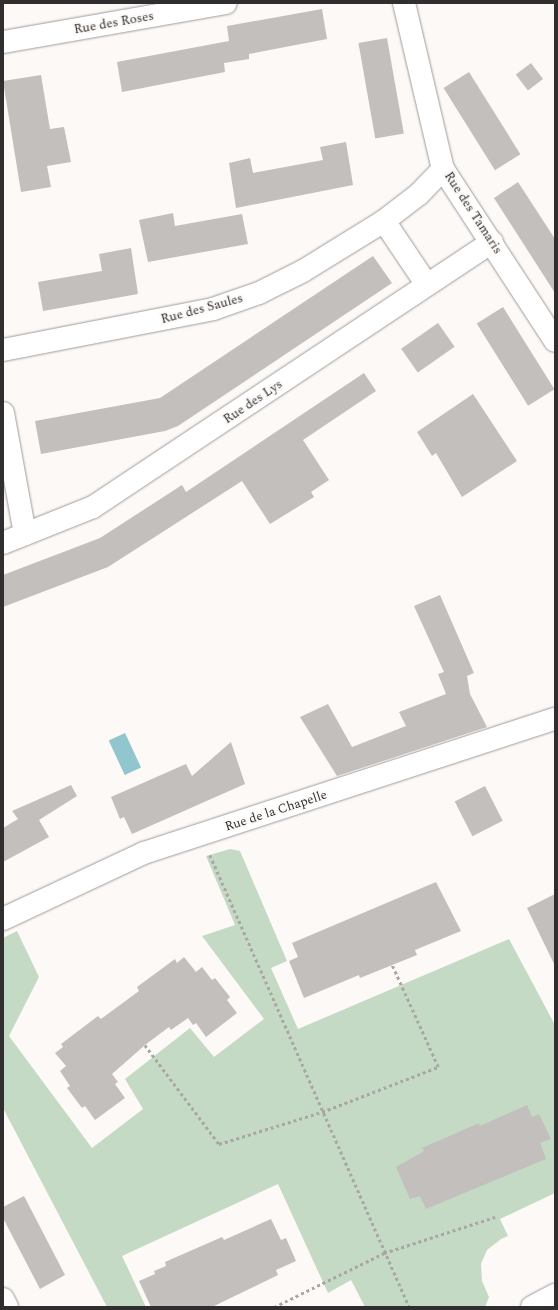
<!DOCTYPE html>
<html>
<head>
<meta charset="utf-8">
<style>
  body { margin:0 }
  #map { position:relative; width:558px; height:1310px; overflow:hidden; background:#fcf9f7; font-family:Spectral,serif }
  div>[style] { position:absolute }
  .green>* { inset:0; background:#c4dac5 }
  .water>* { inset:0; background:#92c6cf; transform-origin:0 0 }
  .building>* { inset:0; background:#c2bfbd; transform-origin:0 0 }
  .path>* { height:2.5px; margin-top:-1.25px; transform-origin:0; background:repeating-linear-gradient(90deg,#a9a6a5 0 3px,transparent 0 6px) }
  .roads { filter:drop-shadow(0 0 1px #9e9b99) drop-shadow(0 0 1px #9e9b99) }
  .minor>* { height:22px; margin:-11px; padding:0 11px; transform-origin:11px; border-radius:11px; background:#fff }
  span { translate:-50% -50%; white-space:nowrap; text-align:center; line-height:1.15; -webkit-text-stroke:4px #fcf9f7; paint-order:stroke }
  .street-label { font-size:13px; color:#302e2e }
  .frame { position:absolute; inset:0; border:4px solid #302e2e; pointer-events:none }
</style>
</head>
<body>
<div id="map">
  <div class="green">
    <div style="clip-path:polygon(230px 849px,240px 851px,287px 961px,271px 968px,298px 1029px,509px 939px,555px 1025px,555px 1193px,500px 1219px,508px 1236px,501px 1239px,487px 1250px,481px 1264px,482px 1281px,489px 1297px,485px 1307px,365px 1307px,351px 1280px,328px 1293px,278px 1184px,122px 1256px,146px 1307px,107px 1307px,3px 1108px,3px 938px,17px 931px,39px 977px,9px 1036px,92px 1148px,143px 1109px,125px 1079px,190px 1028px,214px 1057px,264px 1019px,202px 936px,235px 925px,206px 856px)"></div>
  </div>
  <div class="water">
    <div style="left:125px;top:733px;width:38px;height:18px;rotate:65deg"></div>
  </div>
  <div class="building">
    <div style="clip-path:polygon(322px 9px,327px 39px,249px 54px,249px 59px,224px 63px,225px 72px,122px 92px,117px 62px,229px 41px,227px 26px)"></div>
    <div style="left:387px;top:38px;width:97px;height:29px;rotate:80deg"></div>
    <div style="left:531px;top:63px;width:20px;height:19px;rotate:53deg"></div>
    <div style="left:469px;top:72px;width:97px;height:30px;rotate:58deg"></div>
    <div style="clip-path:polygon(41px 75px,50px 129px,64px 127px,71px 162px,47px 166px,51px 187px,21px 192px,3px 81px)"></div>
    <div style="clip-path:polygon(346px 142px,353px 185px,236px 208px,229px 163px,250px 158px,253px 173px,323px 160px,320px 147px)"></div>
    <div style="clip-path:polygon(518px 182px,555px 239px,555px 293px,494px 198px)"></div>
    <div style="clip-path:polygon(173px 213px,175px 226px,242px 214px,248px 244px,148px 262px,139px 220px)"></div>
    <div style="clip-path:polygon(131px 248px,138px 294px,43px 311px,38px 282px,102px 271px,99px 254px)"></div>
    <div style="clip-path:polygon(373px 256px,392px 283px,178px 426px,165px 431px,41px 454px,35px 421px,160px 398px)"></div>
    <div style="left:503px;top:307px;width:97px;height:31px;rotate:58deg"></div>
    <div style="left:438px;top:323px;width:29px;height:45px;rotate:55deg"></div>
    <div style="clip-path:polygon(364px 373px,376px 391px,303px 440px,329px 480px,311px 492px,314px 497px,270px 524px,242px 481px,108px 567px,3px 607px,3px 575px,100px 538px,182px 485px,186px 492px)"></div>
    <div style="clip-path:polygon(473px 394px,517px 461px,462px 497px,436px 453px,432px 456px,417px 432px)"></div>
    <div style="clip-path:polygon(440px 595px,474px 673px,467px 676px,470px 694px,487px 727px,337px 776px,300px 717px,328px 704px,352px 747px,406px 726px,399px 712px,446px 694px,438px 674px,444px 672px,414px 606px)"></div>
    <div style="clip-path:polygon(231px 742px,245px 784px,132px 834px,124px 817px,120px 819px,111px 797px,186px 764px,192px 776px)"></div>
    <div style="clip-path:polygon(71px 785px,77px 796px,39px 820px,49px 837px,3px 862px,3px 828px,18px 819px,12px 811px)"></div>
    <div style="left:485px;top:786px;width:39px;height:34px;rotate:63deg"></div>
    <div style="clip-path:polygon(436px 882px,461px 931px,415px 950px,417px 955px,360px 978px,359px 975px,304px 998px,289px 961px,298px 957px,292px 943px)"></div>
    <div style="clip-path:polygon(555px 894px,555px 966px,527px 908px)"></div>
    <div style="clip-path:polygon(184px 957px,196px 972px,202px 967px,212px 980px,215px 978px,230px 997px,227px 1000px,237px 1013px,206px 1037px,196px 1023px,193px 1025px,188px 1018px,171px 1030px,169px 1027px,145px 1045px,112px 1074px,118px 1082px,115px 1084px,125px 1098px,95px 1120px,85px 1106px,82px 1108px,67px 1088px,70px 1086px,60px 1071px,66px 1066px,55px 1053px,63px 1047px,61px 1044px,98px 1016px,101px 1019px,139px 991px,137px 987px,175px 959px,177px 963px)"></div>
    <div style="clip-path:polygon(527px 1105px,532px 1117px,539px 1114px,551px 1139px,540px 1143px,546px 1159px,426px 1209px,420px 1196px,410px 1199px,396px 1167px,424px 1151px,422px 1148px,479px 1123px,480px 1126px)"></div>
    <div style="clip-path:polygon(24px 1196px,65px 1275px,40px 1289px,3px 1218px,3px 1207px)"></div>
    <div style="clip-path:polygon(271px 1219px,281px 1240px,286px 1238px,296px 1261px,276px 1270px,278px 1275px,212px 1307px,151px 1307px,139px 1281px,155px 1274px,154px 1271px,166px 1266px,165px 1262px,222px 1237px,224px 1240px)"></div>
  </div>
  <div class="path">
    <div style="left:210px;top:855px;width:494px;rotate:66.2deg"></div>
    <div style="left:145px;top:1045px;width:124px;rotate:53.2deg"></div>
    <div style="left:219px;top:1144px;width:108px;rotate:-17.3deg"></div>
    <div style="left:322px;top:1112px;width:124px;rotate:-21.2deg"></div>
    <div style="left:438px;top:1067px;width:112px;rotate:-114.3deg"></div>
    <div style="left:274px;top:1307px;width:123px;rotate:-26.1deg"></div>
    <div style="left:384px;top:1253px;width:117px;rotate:-18deg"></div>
  </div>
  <div class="roads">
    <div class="minor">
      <div style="left:404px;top:3px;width:171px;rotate:76.8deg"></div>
      <div style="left:443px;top:169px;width:205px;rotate:56.9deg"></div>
      <div style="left:3px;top:42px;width:226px;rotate:-9.9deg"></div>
      <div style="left:384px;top:221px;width:77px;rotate:56.1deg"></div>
      <div style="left:3px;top:350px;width:214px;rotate:-11deg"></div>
      <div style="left:213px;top:309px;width:49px;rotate:-19.2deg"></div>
      <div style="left:259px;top:293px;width:49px;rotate:-26.6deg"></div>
      <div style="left:303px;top:271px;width:95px;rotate:-31.7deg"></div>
      <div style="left:384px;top:221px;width:44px;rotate:-37.6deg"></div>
      <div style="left:419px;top:194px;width:35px;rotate:-46deg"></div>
      <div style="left:3px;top:413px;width:123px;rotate:79.7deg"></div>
      <div style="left:3px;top:543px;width:97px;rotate:-21.8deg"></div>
      <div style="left:93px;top:507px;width:479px;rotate:-33.6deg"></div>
      <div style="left:3px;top:919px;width:156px;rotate:-25.1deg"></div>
      <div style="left:144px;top:853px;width:432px;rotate:-18.1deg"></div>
      <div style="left:3px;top:1299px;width:9px;rotate:63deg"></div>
      <div style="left:532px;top:1307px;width:26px;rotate:-28deg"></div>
    </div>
  </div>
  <div class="street-label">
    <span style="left:114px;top:23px;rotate:-10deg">Rue des Roses</span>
    <span style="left:473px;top:213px;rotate:57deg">Rue des Tamaris</span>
    <span style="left:202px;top:309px;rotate:-15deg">Rue des Saules</span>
    <span style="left:253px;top:402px;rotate:-34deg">Rue des Lys</span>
    <span style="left:276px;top:811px;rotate:-18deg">Rue de la Chapelle</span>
  </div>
  <div class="frame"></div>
</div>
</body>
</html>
